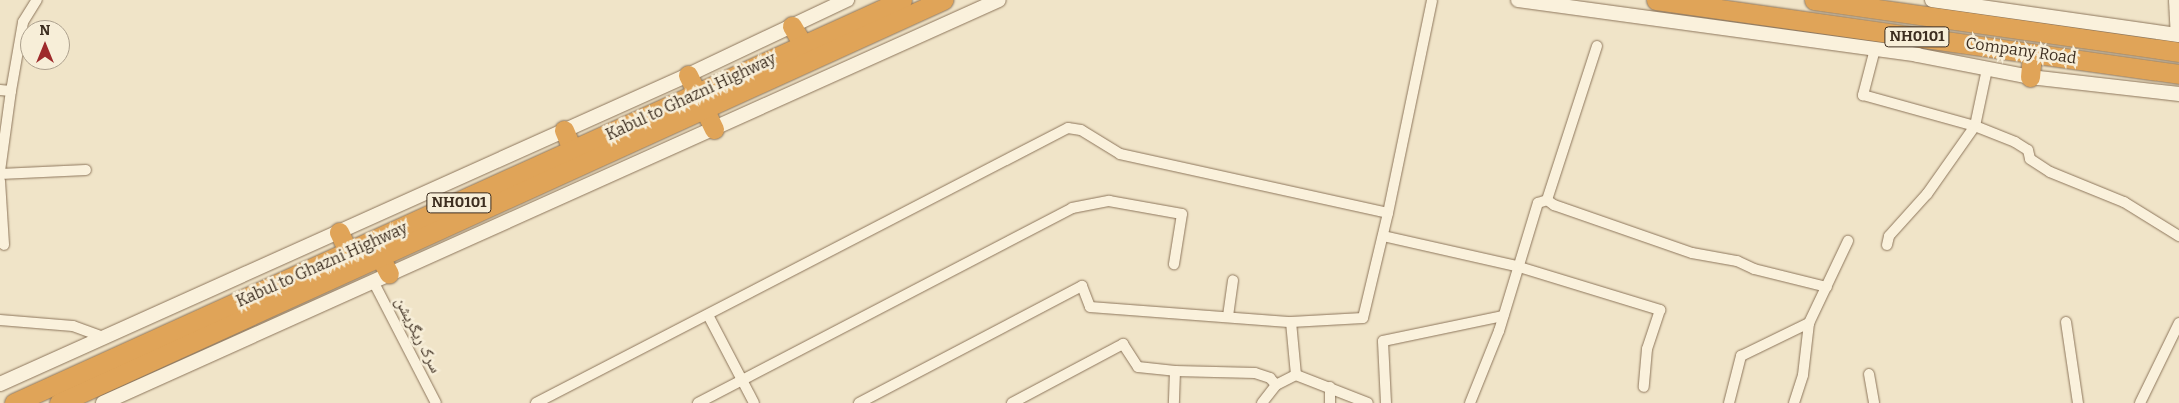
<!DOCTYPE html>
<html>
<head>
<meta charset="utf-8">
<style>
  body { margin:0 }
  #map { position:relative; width:2179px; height:403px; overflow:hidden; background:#f0e4c8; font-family:Bitter,"Noto Naskh Arabic",serif }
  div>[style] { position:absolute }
  .roads { filter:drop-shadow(0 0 1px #8d765c) drop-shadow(0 0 1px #8d765c) }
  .street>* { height:10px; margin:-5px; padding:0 5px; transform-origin:5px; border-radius:5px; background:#faf1dc }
  .secondary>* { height:14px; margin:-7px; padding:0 7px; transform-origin:7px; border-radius:7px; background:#faf1dc }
  .highway>* { height:19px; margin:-9.5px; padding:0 9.5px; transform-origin:9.5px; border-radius:9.5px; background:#e0a458 }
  span { translate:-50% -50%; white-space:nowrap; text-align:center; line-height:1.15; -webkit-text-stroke:5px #f7eed8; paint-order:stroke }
  .shield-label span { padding:1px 4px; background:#f7eed8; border:1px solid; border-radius:4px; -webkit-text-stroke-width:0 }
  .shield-label { font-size:15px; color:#3d2e20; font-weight:700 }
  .street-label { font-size:16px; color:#3d2e20 }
  .north { position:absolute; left:20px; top:20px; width:50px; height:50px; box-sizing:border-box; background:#f7eed8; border:1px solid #ada18e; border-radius:50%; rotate:0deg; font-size:14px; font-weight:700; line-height:20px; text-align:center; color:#3d2e20 }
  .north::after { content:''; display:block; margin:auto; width:18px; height:22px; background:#9e2a2b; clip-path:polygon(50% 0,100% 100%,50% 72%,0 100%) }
</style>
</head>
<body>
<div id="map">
  <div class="roads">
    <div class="street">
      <div style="left:2174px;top:0;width:35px;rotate:87deg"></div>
      <div style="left:1597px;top:46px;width:162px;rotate:108deg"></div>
      <div style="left:1547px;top:200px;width:9px;rotate:36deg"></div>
      <div style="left:1554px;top:205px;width:146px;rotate:19.2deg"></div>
      <div style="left:1692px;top:253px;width:46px;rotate:10.1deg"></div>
      <div style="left:1737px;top:261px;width:19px;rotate:25deg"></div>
      <div style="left:1754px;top:269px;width:75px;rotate:13.9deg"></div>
      <div style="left:1875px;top:49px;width:48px;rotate:104.6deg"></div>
      <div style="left:1863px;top:95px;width:116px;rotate:15.5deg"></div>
      <div style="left:1975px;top:126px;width:43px;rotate:21.8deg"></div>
      <div style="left:2015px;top:142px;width:15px;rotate:32deg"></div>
      <div style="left:2028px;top:150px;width:9px;rotate:77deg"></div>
      <div style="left:2030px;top:159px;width:24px;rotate:33deg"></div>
      <div style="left:2050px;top:172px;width:80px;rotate:22.1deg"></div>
      <div style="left:2124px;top:202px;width:65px;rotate:31.7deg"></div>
      <div style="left:0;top:90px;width:11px;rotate:5deg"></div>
      <div style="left:11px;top:91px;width:70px;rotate:-80.1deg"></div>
      <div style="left:23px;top:22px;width:26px;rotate:-58deg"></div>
      <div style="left:0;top:171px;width:81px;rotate:-82.2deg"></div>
      <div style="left:0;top:174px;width:86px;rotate:-2.7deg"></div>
      <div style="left:0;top:181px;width:64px;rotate:86.4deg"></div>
      <div style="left:1383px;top:236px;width:136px;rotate:12.7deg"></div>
      <div style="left:1516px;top:266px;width:151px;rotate:17deg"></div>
      <div style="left:1660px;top:310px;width:41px;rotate:108.4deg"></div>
      <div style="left:1647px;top:349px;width:38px;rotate:95deg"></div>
      <div style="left:1887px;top:245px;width:9px;rotate:-77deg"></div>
      <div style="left:1889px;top:236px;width:57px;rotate:-47.9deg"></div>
      <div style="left:1927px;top:194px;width:83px;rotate:-54.8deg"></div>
      <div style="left:1975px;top:126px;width:58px;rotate:-78.1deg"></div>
      <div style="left:373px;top:281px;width:137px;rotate:62.7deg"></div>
      <div style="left:708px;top:315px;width:99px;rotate:62.4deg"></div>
      <div style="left:1228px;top:316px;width:36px;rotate:-82deg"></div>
      <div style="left:0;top:320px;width:73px;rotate:4.7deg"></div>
      <div style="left:73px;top:326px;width:35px;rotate:20deg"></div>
      <div style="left:1291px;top:322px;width:53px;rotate:84.6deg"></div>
      <div style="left:1296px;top:375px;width:77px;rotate:21.3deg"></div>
      <div style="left:2066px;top:322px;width:82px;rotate:81.6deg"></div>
      <div style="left:1175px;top:371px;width:80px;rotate:1.4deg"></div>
      <div style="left:1255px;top:373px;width:16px;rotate:18deg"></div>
      <div style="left:1270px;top:378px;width:9px;rotate:49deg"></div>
      <div style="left:1869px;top:374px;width:29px;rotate:80deg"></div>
      <div style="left:536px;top:403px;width:599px;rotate:-27.34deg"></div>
      <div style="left:1068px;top:128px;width:13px;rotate:9deg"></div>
      <div style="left:1081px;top:130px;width:46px;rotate:31.6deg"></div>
      <div style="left:1120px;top:154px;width:274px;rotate:12.4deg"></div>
      <div style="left:698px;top:403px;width:422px;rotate:-27.5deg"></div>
      <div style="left:1072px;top:208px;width:38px;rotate:-11deg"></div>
      <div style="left:1109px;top:201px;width:74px;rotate:10.1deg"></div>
      <div style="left:1182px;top:214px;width:51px;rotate:99.1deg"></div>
      <div style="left:859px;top:403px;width:252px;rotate:-27.7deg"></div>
      <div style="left:1082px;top:286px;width:22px;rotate:69deg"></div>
      <div style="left:1090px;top:307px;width:202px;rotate:4.3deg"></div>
      <div style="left:1291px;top:322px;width:72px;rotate:-3.2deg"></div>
      <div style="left:1363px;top:318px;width:108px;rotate:-76.6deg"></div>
      <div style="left:1388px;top:213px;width:217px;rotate:-78.3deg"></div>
      <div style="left:1012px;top:403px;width:126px;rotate:-28deg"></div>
      <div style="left:1123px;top:344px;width:27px;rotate:57deg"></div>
      <div style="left:1138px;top:367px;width:37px;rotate:6deg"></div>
      <div style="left:1175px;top:371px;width:32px;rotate:92deg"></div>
      <div style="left:1262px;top:403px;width:23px;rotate:-52deg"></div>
      <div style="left:1276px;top:385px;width:22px;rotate:-27deg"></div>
      <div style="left:1330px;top:403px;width:16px;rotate:-90deg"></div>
      <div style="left:1386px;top:403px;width:62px;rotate:-92.8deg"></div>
      <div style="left:1383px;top:341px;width:123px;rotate:-11.8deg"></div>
      <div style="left:1470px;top:403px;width:78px;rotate:-68.1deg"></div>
      <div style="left:1499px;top:331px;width:134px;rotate:-73.1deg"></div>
      <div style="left:1538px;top:203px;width:9px;rotate:-18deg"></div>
      <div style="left:1729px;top:403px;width:49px;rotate:-75.7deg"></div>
      <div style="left:1741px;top:356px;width:76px;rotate:-25.9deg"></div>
      <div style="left:1794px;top:403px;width:29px;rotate:-72deg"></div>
      <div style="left:1803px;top:375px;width:52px;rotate:-83.4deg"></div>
      <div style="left:1809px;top:323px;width:91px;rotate:-64.6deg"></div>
      <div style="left:2140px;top:403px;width:89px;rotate:-64deg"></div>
    </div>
    <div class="secondary">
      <div style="left:1518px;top:0;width:403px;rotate:7.8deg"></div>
      <div style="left:1917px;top:55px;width:115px;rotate:11deg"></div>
      <div style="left:2030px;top:77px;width:150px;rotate:6.5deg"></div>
      <div style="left:1932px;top:0;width:249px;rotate:8.1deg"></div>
      <div style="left:0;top:384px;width:754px;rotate:-24.19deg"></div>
      <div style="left:688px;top:75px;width:176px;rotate:-25.3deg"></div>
      <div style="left:103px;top:403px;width:982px;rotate:-24.22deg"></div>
    </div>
    <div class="highway">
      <div style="left:1656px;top:0;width:528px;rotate:8.05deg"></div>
      <div style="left:1814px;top:0;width:369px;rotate:8.1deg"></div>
      <div style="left:792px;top:26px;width:22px;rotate:60deg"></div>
      <div style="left:688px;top:75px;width:60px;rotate:64.3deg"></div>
      <div style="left:2030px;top:77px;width:24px;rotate:-85deg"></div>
      <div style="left:564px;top:130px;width:23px;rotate:67deg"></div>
      <div style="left:339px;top:232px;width:23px;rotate:65deg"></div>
      <div style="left:379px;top:255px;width:21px;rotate:62deg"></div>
      <div style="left:14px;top:403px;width:975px;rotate:-24.41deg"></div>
      <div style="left:59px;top:403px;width:972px;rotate:-24.51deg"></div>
    </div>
  </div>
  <div class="shield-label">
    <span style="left:1917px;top:37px">NH0101</span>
    <span style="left:459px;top:203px">NH0101</span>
  </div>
  <div class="street-label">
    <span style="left:2021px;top:51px;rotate:8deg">Company Road</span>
    <span style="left:691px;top:97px;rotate:-25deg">Kabul to Ghazni Highway</span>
    <span style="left:322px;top:265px;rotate:-24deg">Kabul to Ghazni Highway</span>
    <span style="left:418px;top:335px;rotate:63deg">سرک ریگریشن</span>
  </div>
  <div class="north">N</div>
</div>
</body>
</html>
